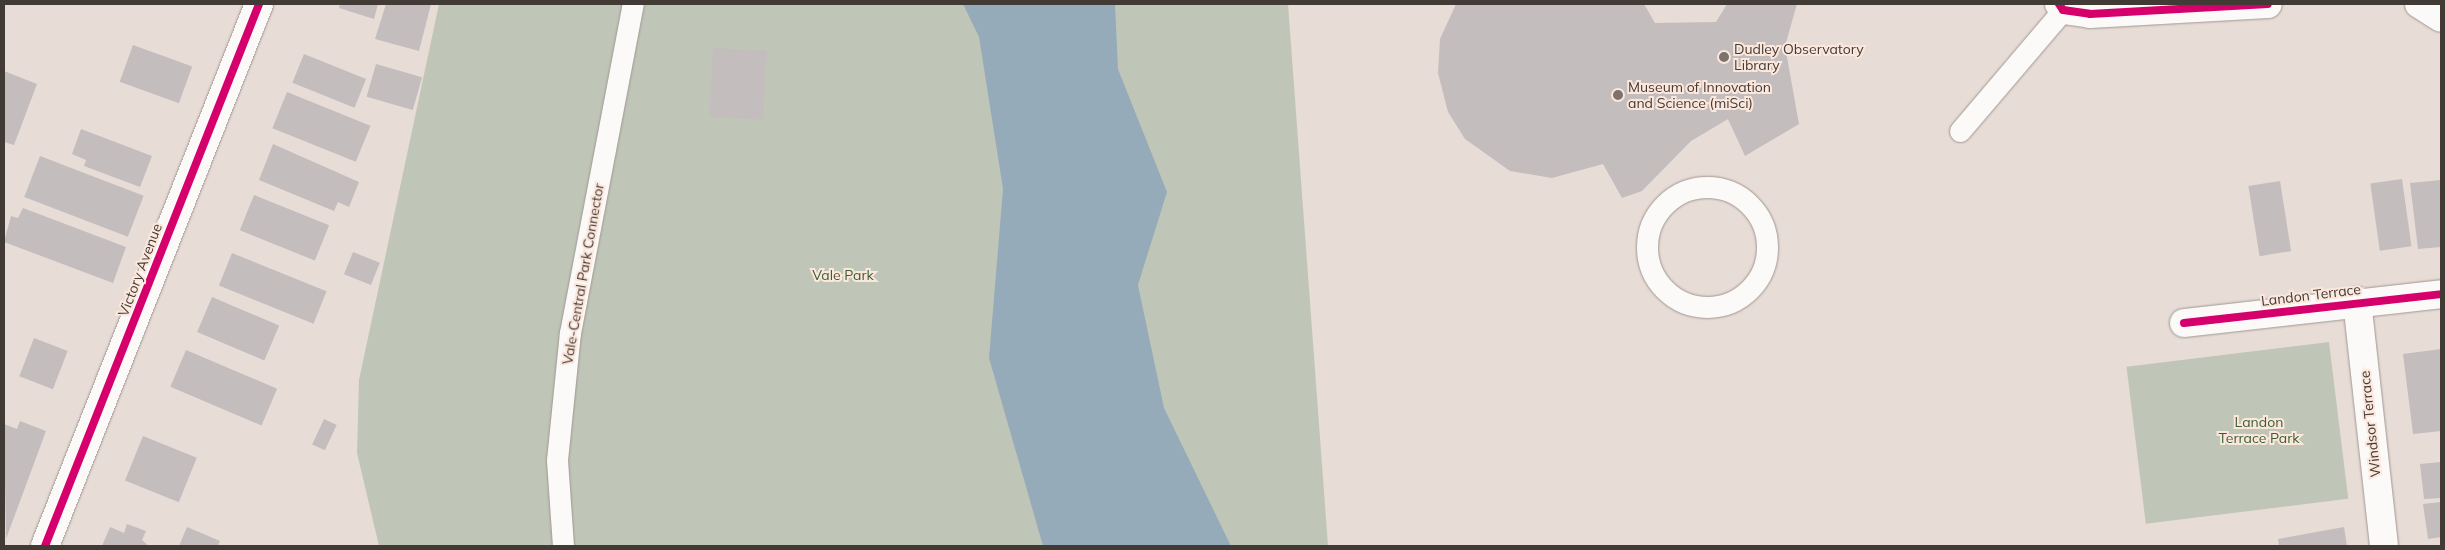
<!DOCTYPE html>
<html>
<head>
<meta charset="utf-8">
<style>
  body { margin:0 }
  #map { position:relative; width:2445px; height:550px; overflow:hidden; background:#e8dcd6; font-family:Mulish,sans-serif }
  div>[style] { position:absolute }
  .green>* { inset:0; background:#c0c6b7; transform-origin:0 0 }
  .water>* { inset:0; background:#95abba }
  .building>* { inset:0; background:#c3bdbe; transform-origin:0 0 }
  .roads { filter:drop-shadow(0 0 1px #a09893) drop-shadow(0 0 1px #a09893) }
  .lane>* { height:21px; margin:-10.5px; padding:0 10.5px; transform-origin:10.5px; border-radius:10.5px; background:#fcfaf9 }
  .lane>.ring { margin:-10.5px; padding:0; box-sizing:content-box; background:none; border:21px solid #fcfaf9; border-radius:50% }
  .street>* { height:28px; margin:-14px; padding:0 14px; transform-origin:14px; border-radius:14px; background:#fcfaf9 }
  .cycleway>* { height:8px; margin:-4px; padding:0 4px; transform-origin:4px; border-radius:4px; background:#d6006c }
  .dots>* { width:14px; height:14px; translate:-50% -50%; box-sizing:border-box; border:2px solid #fce7dc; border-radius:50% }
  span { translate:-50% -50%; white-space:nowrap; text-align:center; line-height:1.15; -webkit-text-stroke:4px #fce7dc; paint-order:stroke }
  .poi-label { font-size:14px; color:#423a35 }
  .left { translate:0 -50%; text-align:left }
  .street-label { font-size:14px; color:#423a35 }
  .park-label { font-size:14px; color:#375f31 }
  .frame { position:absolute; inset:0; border:5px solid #423a35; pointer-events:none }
</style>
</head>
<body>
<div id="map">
  <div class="green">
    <div style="clip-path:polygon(439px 4px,1288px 4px,1328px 546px,379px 546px,357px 453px,359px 380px)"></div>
    <div style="left:2329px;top:342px;width:158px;height:204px;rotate:83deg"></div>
  </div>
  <div class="water">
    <div style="clip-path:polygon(963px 4px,1115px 4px,1118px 69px,1167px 192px,1138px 285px,1164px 408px,1231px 546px,1043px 546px,989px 358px,1003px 189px,979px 37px)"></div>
  </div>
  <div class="building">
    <div style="clip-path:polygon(340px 4px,378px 4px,374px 19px,339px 8px)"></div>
    <div style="clip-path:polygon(386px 4px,431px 4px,419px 51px,375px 39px)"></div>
    <div style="clip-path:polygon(1456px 4px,1644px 4px,1655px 23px,1716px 22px,1727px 4px,1797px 4px,1785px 46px,1799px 124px,1745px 156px,1728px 119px,1691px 141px,1642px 191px,1622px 198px,1603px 164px,1552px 178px,1510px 171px,1465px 139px,1448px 112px,1438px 73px,1440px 39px)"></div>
    <div style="left:133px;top:45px;width:63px;height:39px;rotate:20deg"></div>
    <div style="left:713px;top:48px;width:54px;height:69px;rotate:3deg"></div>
    <div style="left:304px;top:54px;width:67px;height:31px;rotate:22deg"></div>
    <div style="left:376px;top:64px;width:48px;height:34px;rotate:16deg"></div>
    <div style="clip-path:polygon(4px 71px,37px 84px,14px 145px,4px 142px)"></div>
    <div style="left:287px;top:92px;width:90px;height:39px;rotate:22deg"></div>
    <div style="clip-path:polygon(81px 129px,152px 156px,140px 187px,84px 166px,86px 160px,72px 154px)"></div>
    <div style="clip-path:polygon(273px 144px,359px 182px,349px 207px,338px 202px,334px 211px,259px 180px)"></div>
    <div style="left:40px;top:156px;width:111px;height:44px;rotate:21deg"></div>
    <div style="left:2402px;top:179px;width:68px;height:32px;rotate:82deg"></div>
    <div style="clip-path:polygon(2441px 180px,2441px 247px,2418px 249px,2410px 183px)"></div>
    <div style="left:2280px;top:181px;width:71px;height:32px;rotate:81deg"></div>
    <div style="left:254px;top:195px;width:81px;height:38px;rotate:22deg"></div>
    <div style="clip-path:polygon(23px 208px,126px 247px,113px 283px,4px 242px,11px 216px,18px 218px)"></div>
    <div style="left:353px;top:252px;width:29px;height:24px;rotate:22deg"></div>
    <div style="left:232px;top:253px;width:102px;height:35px;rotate:22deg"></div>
    <div style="left:212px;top:297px;width:73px;height:38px;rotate:23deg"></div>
    <div style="left:34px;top:338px;width:36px;height:41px;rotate:21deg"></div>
    <div style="clip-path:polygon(2441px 349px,2441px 431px,2413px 434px,2403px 354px)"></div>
    <div style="left:186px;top:350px;width:99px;height:40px;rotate:23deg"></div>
    <div style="left:324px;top:419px;width:14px;height:28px;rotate:25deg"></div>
    <div style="clip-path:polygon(20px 421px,46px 431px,6px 539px,4px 424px,17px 429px)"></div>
    <div style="left:143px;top:436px;width:58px;height:48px;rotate:22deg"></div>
    <div style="clip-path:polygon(2441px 462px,2441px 498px,2424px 499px,2420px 464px)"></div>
    <div style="clip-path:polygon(2441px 502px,2441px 537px,2428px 539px,2423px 504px)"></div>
    <div style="clip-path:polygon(127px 524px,146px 531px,142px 540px,149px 546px,102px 546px,110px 527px,124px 533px)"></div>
    <div style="clip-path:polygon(187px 527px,220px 541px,218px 546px,179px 546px)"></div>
    <div style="clip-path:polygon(2344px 527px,2347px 546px,2279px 546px,2278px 539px)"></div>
  </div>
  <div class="roads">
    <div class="lane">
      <div style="left:1960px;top:131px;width:159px;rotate:-49.6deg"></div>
      <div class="ring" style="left:1647px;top:187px;width:99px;height:99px"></div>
      <div style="left:563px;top:546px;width:86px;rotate:-94deg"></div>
      <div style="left:557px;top:460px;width:128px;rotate:-84.2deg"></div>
      <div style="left:570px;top:333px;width:335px;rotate:-79.2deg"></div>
    </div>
    <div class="street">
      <div style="left:2059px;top:4px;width:7px;rotate:56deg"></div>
      <div style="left:2063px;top:10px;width:27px;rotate:8deg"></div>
      <div style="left:2090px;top:14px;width:178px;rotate:-3.2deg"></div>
      <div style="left:2419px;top:4px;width:26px;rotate:32deg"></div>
      <div style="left:2357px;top:301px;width:246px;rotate:83.7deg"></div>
      <div style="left:2184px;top:323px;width:259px;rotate:-6.4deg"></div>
      <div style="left:45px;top:546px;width:583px;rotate:-68.45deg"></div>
    </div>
  </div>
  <div class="cycleway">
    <div style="left:2059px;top:4px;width:7px;rotate:56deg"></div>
    <div style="left:2063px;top:10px;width:27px;rotate:8deg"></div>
    <div style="left:2090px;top:14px;width:178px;rotate:-3.2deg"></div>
    <div style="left:2184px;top:323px;width:259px;rotate:-6.4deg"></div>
    <div style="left:45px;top:546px;width:583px;rotate:-68.45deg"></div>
  </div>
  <div class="dots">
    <div style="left:1724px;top:57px;background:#7c736d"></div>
    <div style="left:1618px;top:95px;background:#7c736d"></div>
  </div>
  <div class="poi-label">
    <span class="left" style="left:1734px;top:57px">Dudley Observatory<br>Library</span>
    <span class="left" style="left:1628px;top:95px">Museum of Innovation<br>and Science (miSci)</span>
  </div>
  <div class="street-label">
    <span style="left:140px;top:270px;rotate:-69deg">Victory Avenue</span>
    <span style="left:583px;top:274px;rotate:-80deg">Vale-Central Park Connector</span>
    <span style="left:2311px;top:295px;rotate:-7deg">Landon Terrace</span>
    <span style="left:2370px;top:424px;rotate:-96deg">Windsor Terrace</span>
  </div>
  <div class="park-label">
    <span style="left:843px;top:275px">Vale Park</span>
    <span style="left:2259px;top:430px">Landon<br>Terrace Park</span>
  </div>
  <div class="frame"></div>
</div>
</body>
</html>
